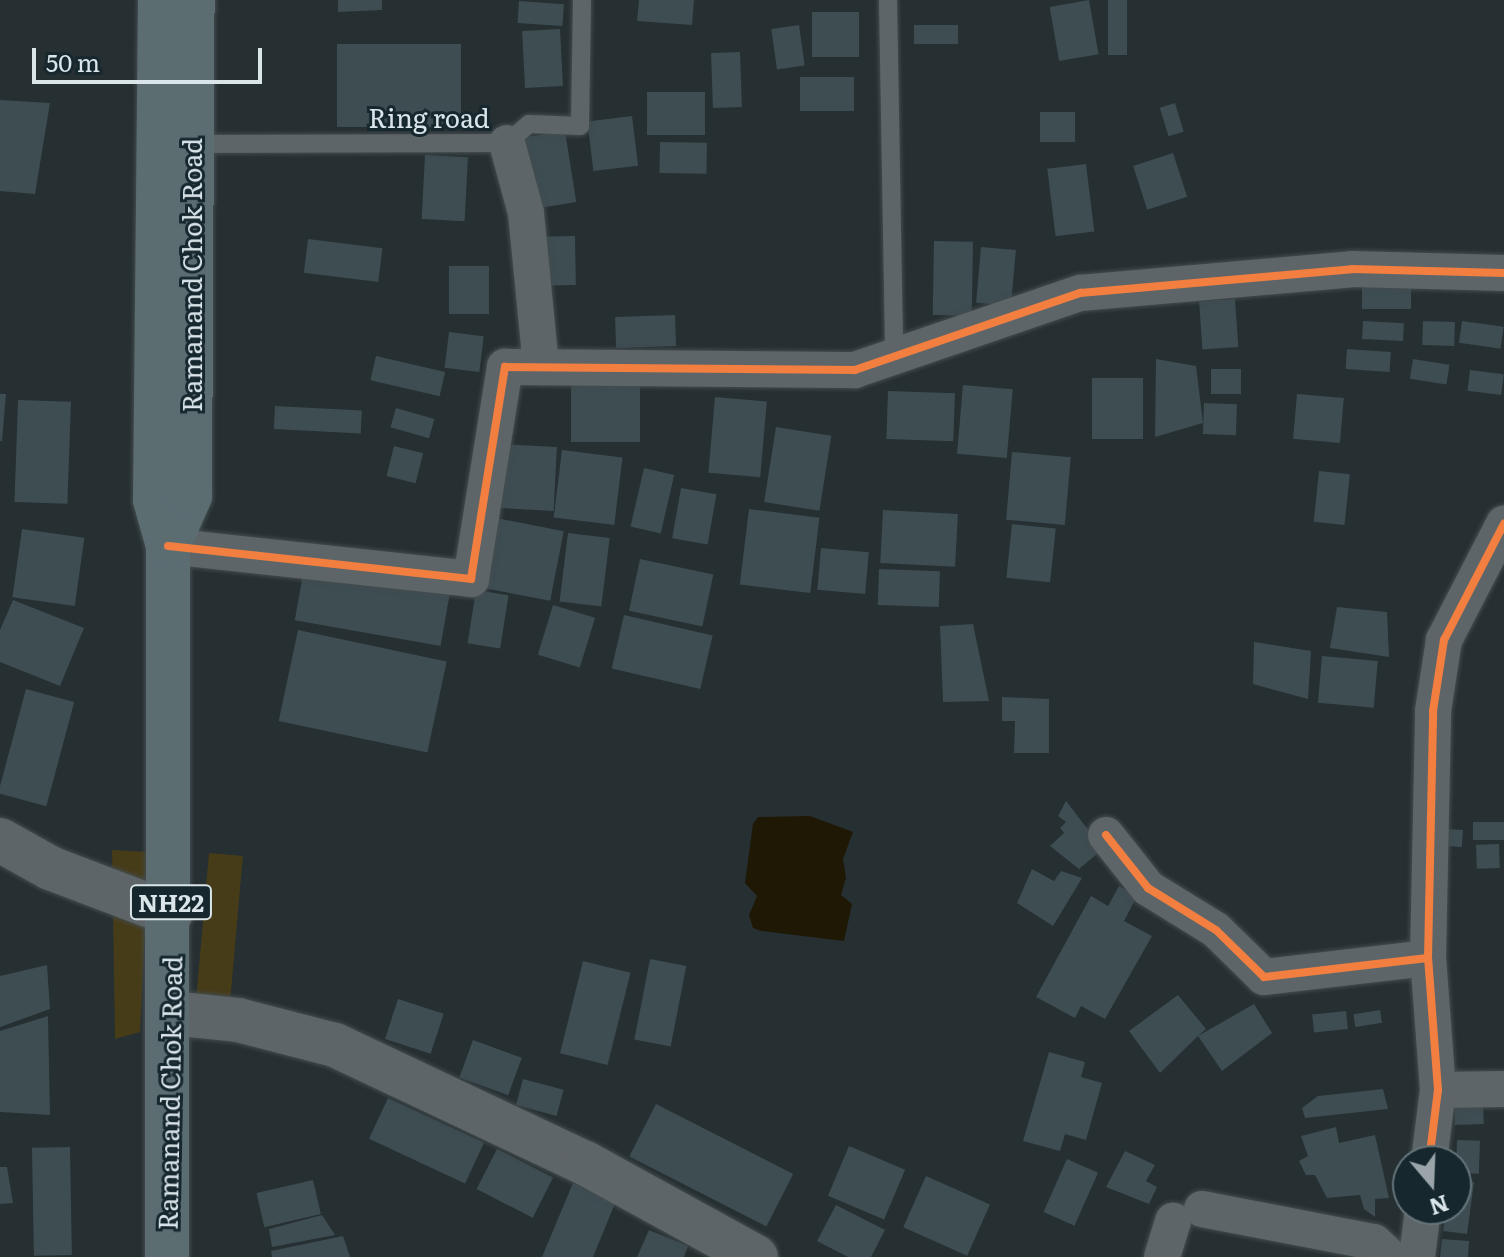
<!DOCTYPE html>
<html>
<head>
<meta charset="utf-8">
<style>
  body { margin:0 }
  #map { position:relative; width:1504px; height:1257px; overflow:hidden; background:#262f32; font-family:Literata,serif }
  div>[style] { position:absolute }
  .green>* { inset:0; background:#473c18; transform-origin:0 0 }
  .water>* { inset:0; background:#1f1804 }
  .building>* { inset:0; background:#3d4d52; transform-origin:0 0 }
  .roads { filter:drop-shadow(0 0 2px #434c4f) drop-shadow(0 0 2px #434c4f) }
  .lane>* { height:18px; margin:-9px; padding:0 9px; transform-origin:9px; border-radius:9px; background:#5e6568 }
  .street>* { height:36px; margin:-18px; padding:0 18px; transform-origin:18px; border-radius:18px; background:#5e6568 }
  .secondary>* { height:44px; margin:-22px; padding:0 22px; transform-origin:22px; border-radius:22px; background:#5e6568 }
  .highway>* { height:44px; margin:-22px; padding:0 22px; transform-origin:22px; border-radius:22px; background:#5c6d72 }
  .cycleway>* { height:8px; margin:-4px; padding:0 4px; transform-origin:4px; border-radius:4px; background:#f27e40 }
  span { translate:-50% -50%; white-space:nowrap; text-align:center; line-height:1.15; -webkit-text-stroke:6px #16282e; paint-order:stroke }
  .shield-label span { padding:2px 6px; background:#16282e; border:2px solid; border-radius:6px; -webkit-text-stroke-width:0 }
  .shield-label { font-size:24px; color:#dae5e9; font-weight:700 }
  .street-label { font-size:26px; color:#dae5e9 }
  .north { position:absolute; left:1392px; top:1145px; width:80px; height:80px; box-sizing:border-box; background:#16282e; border:2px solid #647479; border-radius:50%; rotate:161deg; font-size:22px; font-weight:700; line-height:32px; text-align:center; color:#dae5e9 }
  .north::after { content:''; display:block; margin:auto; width:28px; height:36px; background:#9ba5a9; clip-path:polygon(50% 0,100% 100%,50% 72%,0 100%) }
  .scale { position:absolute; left:32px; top:48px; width:230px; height:36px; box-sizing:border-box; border:4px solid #dae5e9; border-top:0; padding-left:10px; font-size:24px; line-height:28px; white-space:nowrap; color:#dae5e9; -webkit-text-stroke:6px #16282e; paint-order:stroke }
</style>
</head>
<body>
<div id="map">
  <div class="green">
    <div style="clip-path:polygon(112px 850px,149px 852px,140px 1032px,115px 1039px)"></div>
    <div style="left:209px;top:853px;width:34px;height:181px;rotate:5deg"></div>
  </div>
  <div class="water">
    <div style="clip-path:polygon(810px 816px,853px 832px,843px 859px,846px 878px,841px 895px,852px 904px,844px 941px,761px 931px,753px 928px,749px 915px,757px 896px,745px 883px,753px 824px,758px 817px)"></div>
  </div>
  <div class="building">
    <div style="clip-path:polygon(338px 0,382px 0,382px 10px,338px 12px)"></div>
    <div style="clip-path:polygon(639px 0,694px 0,692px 25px,637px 21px)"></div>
    <div style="left:1089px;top:0;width:55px;height:40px;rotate:80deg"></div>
    <div style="left:1108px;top:0;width:19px;height:55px"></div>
    <div style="left:519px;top:1px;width:45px;height:22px;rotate:4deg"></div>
    <div style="left:859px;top:12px;width:45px;height:47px;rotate:90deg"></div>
    <div style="left:799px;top:25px;width:41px;height:28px;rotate:82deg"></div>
    <div style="left:958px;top:25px;width:19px;height:44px;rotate:90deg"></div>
    <div style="left:560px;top:29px;width:57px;height:38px;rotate:87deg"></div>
    <div style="left:461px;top:44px;width:83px;height:124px;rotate:90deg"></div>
    <div style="left:740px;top:52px;width:55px;height:29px;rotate:88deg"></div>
    <div style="left:854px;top:77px;width:34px;height:54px;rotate:90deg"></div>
    <div style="left:647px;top:92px;width:58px;height:43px"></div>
    <div style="clip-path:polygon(0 100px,50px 103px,35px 194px,0 191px)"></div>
    <div style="left:1175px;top:103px;width:30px;height:16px;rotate:73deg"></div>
    <div style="left:1075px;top:112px;width:30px;height:35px;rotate:90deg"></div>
    <div style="left:632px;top:116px;width:50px;height:45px;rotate:83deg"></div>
    <div style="left:565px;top:131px;width:72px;height:42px;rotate:81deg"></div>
    <div style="left:660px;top:142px;width:47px;height:31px;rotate:1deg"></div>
    <div style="left:1173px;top:153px;width:46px;height:42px;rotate:72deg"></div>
    <div style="left:425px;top:155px;width:43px;height:64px;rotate:3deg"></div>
    <div style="left:1086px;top:164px;width:68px;height:39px;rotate:83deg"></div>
    <div style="left:575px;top:236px;width:49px;height:40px;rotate:89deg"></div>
    <div style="left:308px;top:239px;width:75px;height:34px;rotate:7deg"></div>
    <div style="left:934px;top:241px;width:39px;height:74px;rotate:1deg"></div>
    <div style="left:981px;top:247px;width:35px;height:56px;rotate:5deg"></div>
    <div style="left:449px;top:266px;width:40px;height:48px"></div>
    <div style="left:1362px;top:276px;width:49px;height:33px"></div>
    <div style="left:1235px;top:299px;width:48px;height:36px;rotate:86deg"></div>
    <div style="left:675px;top:315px;width:31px;height:60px;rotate:88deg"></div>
    <div style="left:1363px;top:321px;width:41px;height:18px;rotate:3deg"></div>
    <div style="left:1423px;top:321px;width:32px;height:24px;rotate:2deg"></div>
    <div style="left:1462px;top:321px;width:42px;height:22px;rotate:8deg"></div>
    <div style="left:449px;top:332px;width:35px;height:36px;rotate:7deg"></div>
    <div style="left:1347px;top:349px;width:44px;height:20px;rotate:4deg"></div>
    <div style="left:376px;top:356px;width:71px;height:25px;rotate:13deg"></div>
    <div style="clip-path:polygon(1156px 359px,1196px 366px,1203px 423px,1155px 437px)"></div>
    <div style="left:1413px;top:359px;width:37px;height:20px;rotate:9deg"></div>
    <div style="left:1211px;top:369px;width:30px;height:25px"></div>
    <div style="left:1470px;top:370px;width:34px;height:21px;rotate:7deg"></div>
    <div style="left:1092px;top:378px;width:51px;height:61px"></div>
    <div style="left:571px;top:382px;width:69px;height:60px"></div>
    <div style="left:963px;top:385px;width:50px;height:69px;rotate:5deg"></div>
    <div style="left:888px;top:391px;width:67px;height:48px;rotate:2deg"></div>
    <div style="clip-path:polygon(0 394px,6px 394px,2px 441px,0 441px)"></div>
    <div style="left:1297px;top:394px;width:47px;height:45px;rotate:5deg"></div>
    <div style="left:715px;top:397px;width:52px;height:76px;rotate:5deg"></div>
    <div style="left:18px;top:400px;width:53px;height:102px;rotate:2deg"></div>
    <div style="left:1204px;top:403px;width:33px;height:31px;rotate:2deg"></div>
    <div style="left:275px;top:406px;width:87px;height:23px;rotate:3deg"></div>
    <div style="left:396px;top:408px;width:40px;height:20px;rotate:16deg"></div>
    <div style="left:776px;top:427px;width:56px;height:76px;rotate:9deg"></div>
    <div style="left:500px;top:444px;width:57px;height:64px;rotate:3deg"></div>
    <div style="left:394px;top:446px;width:30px;height:31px;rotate:14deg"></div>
    <div style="left:562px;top:450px;width:61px;height:68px;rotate:7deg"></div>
    <div style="left:1012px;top:452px;width:59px;height:68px;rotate:5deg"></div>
    <div style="left:644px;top:468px;width:31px;height:60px;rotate:13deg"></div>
    <div style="left:1319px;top:471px;width:31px;height:51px;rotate:6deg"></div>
    <div style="left:681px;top:488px;width:36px;height:51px;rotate:10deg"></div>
    <div style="left:749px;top:509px;width:71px;height:76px;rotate:7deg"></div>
    <div style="left:883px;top:510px;width:75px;height:53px;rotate:3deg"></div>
    <div style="left:496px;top:518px;width:69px;height:71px;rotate:11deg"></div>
    <div style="left:1012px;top:524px;width:44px;height:54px;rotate:6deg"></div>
    <div style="left:22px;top:529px;width:63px;height:69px;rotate:8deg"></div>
    <div style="left:568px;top:533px;width:42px;height:69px;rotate:7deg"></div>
    <div style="left:821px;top:548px;width:48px;height:42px;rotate:5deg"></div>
    <div style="left:640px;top:559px;width:75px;height:53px;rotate:12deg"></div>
    <div style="left:304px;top:568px;width:148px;height:53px;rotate:10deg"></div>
    <div style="left:879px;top:569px;width:61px;height:36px;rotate:2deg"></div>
    <div style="left:476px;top:590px;width:33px;height:54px;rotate:9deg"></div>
    <div style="clip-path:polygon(13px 600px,84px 628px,60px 686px,0 662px,0 630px)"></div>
    <div style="left:553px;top:605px;width:44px;height:52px;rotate:17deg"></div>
    <div style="clip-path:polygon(1337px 607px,1387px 612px,1389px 657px,1330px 648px)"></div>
    <div style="left:624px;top:615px;width:91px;height:55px;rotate:13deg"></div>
    <div style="clip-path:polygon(973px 624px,989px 701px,943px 702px,940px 626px)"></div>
    <div style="left:298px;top:630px;width:152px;height:93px;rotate:12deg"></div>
    <div style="clip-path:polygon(1254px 642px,1311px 651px,1308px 699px,1253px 684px)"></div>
    <div style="left:1322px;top:656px;width:56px;height:47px;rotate:5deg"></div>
    <div style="left:26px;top:689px;width:50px;height:108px;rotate:15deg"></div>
    <div style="clip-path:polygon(1002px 697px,1049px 699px,1049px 753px,1014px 753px,1015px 721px,1002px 721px)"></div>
    <div style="clip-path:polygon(1066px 801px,1103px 849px,1079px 869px,1050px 846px,1064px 833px,1060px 828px,1066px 822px,1058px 816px)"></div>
    <div style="left:1504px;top:822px;width:18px;height:31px;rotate:90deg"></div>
    <div style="left:1448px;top:829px;width:15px;height:17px;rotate:4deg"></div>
    <div style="left:1499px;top:844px;width:24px;height:23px;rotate:88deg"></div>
    <div style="clip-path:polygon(1032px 869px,1054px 881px,1061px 871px,1082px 878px,1053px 926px,1017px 903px)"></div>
    <div style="clip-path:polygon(1119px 886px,1137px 896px,1124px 921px,1152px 936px,1105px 1019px,1081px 1006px,1075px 1018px,1036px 997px,1091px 896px,1108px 906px)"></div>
    <div style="left:650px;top:959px;width:37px;height:82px;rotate:11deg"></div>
    <div style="left:583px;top:961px;width:49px;height:95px;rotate:14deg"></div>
    <div style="clip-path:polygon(47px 965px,50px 1009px,0 1027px,0 976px)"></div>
    <div style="clip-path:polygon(1178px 995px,1206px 1029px,1198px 1036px,1254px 1004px,1272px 1033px,1222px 1071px,1198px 1036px,1160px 1073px,1129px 1031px)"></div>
    <div style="left:398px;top:999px;width:48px;height:42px;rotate:18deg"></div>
    <div style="left:1380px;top:1010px;width:13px;height:27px;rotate:81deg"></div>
    <div style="left:1346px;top:1011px;width:18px;height:34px;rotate:84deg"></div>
    <div style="clip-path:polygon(48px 1016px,50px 1115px,0 1112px,0 1031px)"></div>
    <div style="left:473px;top:1040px;width:52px;height:40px;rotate:20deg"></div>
    <div style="clip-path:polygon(1049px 1052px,1085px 1062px,1081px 1077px,1102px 1083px,1086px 1140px,1065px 1134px,1060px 1151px,1023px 1141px)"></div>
    <div style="left:523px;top:1079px;width:42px;height:27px;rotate:15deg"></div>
    <div style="clip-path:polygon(1383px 1089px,1388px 1109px,1305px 1118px,1302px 1108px,1318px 1096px)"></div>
    <div style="left:388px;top:1098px;width:106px;height:45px;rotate:25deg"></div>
    <div style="left:1483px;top:1101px;width:23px;height:29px;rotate:88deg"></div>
    <div style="left:656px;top:1104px;width:154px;height:59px;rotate:27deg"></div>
    <div style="clip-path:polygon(1336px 1127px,1339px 1143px,1375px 1135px,1389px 1198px,1375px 1199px,1375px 1217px,1364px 1209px,1360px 1195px,1327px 1198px,1315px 1175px,1306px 1175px,1299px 1161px,1308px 1156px,1301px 1136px)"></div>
    <div style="left:1457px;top:1140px;width:23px;height:33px;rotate:2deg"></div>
    <div style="left:849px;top:1146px;width:61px;height:54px;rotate:23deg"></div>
    <div style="left:70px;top:1147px;width:108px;height:38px;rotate:89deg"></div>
    <div style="left:497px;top:1149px;width:63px;height:45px;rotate:27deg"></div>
    <div style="clip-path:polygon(1125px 1151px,1155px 1165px,1146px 1181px,1157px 1187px,1149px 1204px,1106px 1187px)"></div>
    <div style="left:1067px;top:1159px;width:34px;height:58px;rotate:24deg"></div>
    <div style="clip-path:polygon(0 1167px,7px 1167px,13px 1203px,0 1204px)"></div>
    <div style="left:926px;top:1176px;width:70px;height:56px;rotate:24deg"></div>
    <div style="clip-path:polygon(1456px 1179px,1474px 1182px,1467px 1234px,1443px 1231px,1446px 1209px,1456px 1209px)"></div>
    <div style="left:313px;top:1180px;width:35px;height:58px;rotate:77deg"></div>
    <div style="clip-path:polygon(573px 1183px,616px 1201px,593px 1257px,542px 1257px)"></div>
    <div style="clip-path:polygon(836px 1205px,885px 1230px,871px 1257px,848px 1257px,817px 1241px)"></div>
    <div style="clip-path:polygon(322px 1215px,335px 1235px,272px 1247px,269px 1229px)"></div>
    <div style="clip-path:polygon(649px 1230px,688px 1246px,684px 1257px,637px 1257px)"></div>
    <div style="clip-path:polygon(343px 1236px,350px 1257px,272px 1257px,271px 1251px)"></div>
    <div style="clip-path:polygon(1442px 1239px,1469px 1241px,1468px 1257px,1440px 1257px)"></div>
  </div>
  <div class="roads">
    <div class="lane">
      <div style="left:888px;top:0;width:357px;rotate:89deg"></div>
      <div style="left:191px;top:144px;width:316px;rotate:-0.2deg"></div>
      <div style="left:507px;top:143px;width:29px;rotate:-41deg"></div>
      <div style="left:529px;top:124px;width:51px;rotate:2.2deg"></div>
      <div style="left:580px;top:126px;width:126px;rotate:-89.1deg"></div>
    </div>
    <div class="street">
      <div style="left:507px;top:143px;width:73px;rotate:74.8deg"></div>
      <div style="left:526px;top:213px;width:155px;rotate:84.4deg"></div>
      <div style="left:168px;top:546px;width:305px;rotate:6.2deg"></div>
      <div style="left:471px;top:579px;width:215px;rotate:-80.9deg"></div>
      <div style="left:505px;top:367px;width:350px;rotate:0.5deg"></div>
      <div style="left:855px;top:370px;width:238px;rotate:-18.9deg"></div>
      <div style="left:1080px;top:293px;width:273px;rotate:-5deg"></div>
      <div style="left:1352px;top:269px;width:152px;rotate:1.5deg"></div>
      <div style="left:1106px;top:835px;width:68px;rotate:51.6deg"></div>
      <div style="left:1148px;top:888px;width:80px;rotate:31.7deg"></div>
      <div style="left:1216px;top:930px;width:67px;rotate:44.4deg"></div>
      <div style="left:1264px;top:977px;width:165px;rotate:-6.6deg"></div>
      <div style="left:1438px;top:1090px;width:66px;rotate:-0.9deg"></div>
      <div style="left:1429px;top:1161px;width:72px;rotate:-82.8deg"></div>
      <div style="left:1438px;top:1090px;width:132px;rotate:-94.3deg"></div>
      <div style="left:1428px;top:958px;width:247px;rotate:-88.8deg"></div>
      <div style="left:1433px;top:711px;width:72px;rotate:-81.2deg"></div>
      <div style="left:1444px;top:640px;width:131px;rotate:-62.7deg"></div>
      <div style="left:1202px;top:1209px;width:175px;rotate:10.9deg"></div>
      <div style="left:1374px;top:1242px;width:22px;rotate:43deg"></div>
      <div style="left:1162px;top:1257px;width:38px;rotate:-73deg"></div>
      <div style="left:1417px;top:1257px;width:48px;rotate:-82.9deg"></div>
    </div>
    <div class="secondary">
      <div style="left:0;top:840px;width:57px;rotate:29.2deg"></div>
      <div style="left:50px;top:868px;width:129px;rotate:20.8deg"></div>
      <div style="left:170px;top:1013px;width:68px;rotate:5.9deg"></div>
      <div style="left:238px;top:1020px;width:100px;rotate:14.5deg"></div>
      <div style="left:335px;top:1045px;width:276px;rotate:25.3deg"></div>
      <div style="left:585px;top:1163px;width:195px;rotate:28.8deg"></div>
    </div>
    <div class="highway">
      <div style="left:160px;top:0;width:500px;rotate:90.57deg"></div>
      <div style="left:155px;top:500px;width:48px;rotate:74.2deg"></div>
      <div style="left:168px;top:546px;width:711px;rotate:90.08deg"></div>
      <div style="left:168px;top:546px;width:55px;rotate:-66.3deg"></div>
      <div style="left:190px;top:496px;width:496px;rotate:-89.7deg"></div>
    </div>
  </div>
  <div class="cycleway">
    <div style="left:168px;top:546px;width:305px;rotate:6.2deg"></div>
    <div style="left:471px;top:579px;width:215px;rotate:-80.9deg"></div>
    <div style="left:505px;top:367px;width:350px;rotate:0.5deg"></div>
    <div style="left:855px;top:370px;width:238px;rotate:-18.9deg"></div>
    <div style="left:1080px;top:293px;width:273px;rotate:-5deg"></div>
    <div style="left:1352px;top:269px;width:152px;rotate:1.5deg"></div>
    <div style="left:1106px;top:835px;width:68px;rotate:51.6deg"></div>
    <div style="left:1148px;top:888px;width:80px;rotate:31.7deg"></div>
    <div style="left:1216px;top:930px;width:67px;rotate:44.4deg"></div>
    <div style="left:1264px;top:977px;width:165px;rotate:-6.6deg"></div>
    <div style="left:1429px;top:1161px;width:72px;rotate:-82.8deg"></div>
    <div style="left:1438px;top:1090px;width:132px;rotate:-94.3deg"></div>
    <div style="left:1428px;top:958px;width:247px;rotate:-88.8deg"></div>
    <div style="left:1433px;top:711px;width:72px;rotate:-81.2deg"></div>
    <div style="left:1444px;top:640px;width:131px;rotate:-62.7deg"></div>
  </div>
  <div class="shield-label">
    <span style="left:171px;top:902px">NH22</span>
  </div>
  <div class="street-label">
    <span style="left:429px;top:117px">Ring road</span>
    <span style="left:191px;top:275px;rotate:-90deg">Ramanand Chok Road</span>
    <span style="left:169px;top:1093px;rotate:-89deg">Ramanand Chok Road</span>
  </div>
  <div class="north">N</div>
  <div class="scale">50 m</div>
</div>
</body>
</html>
